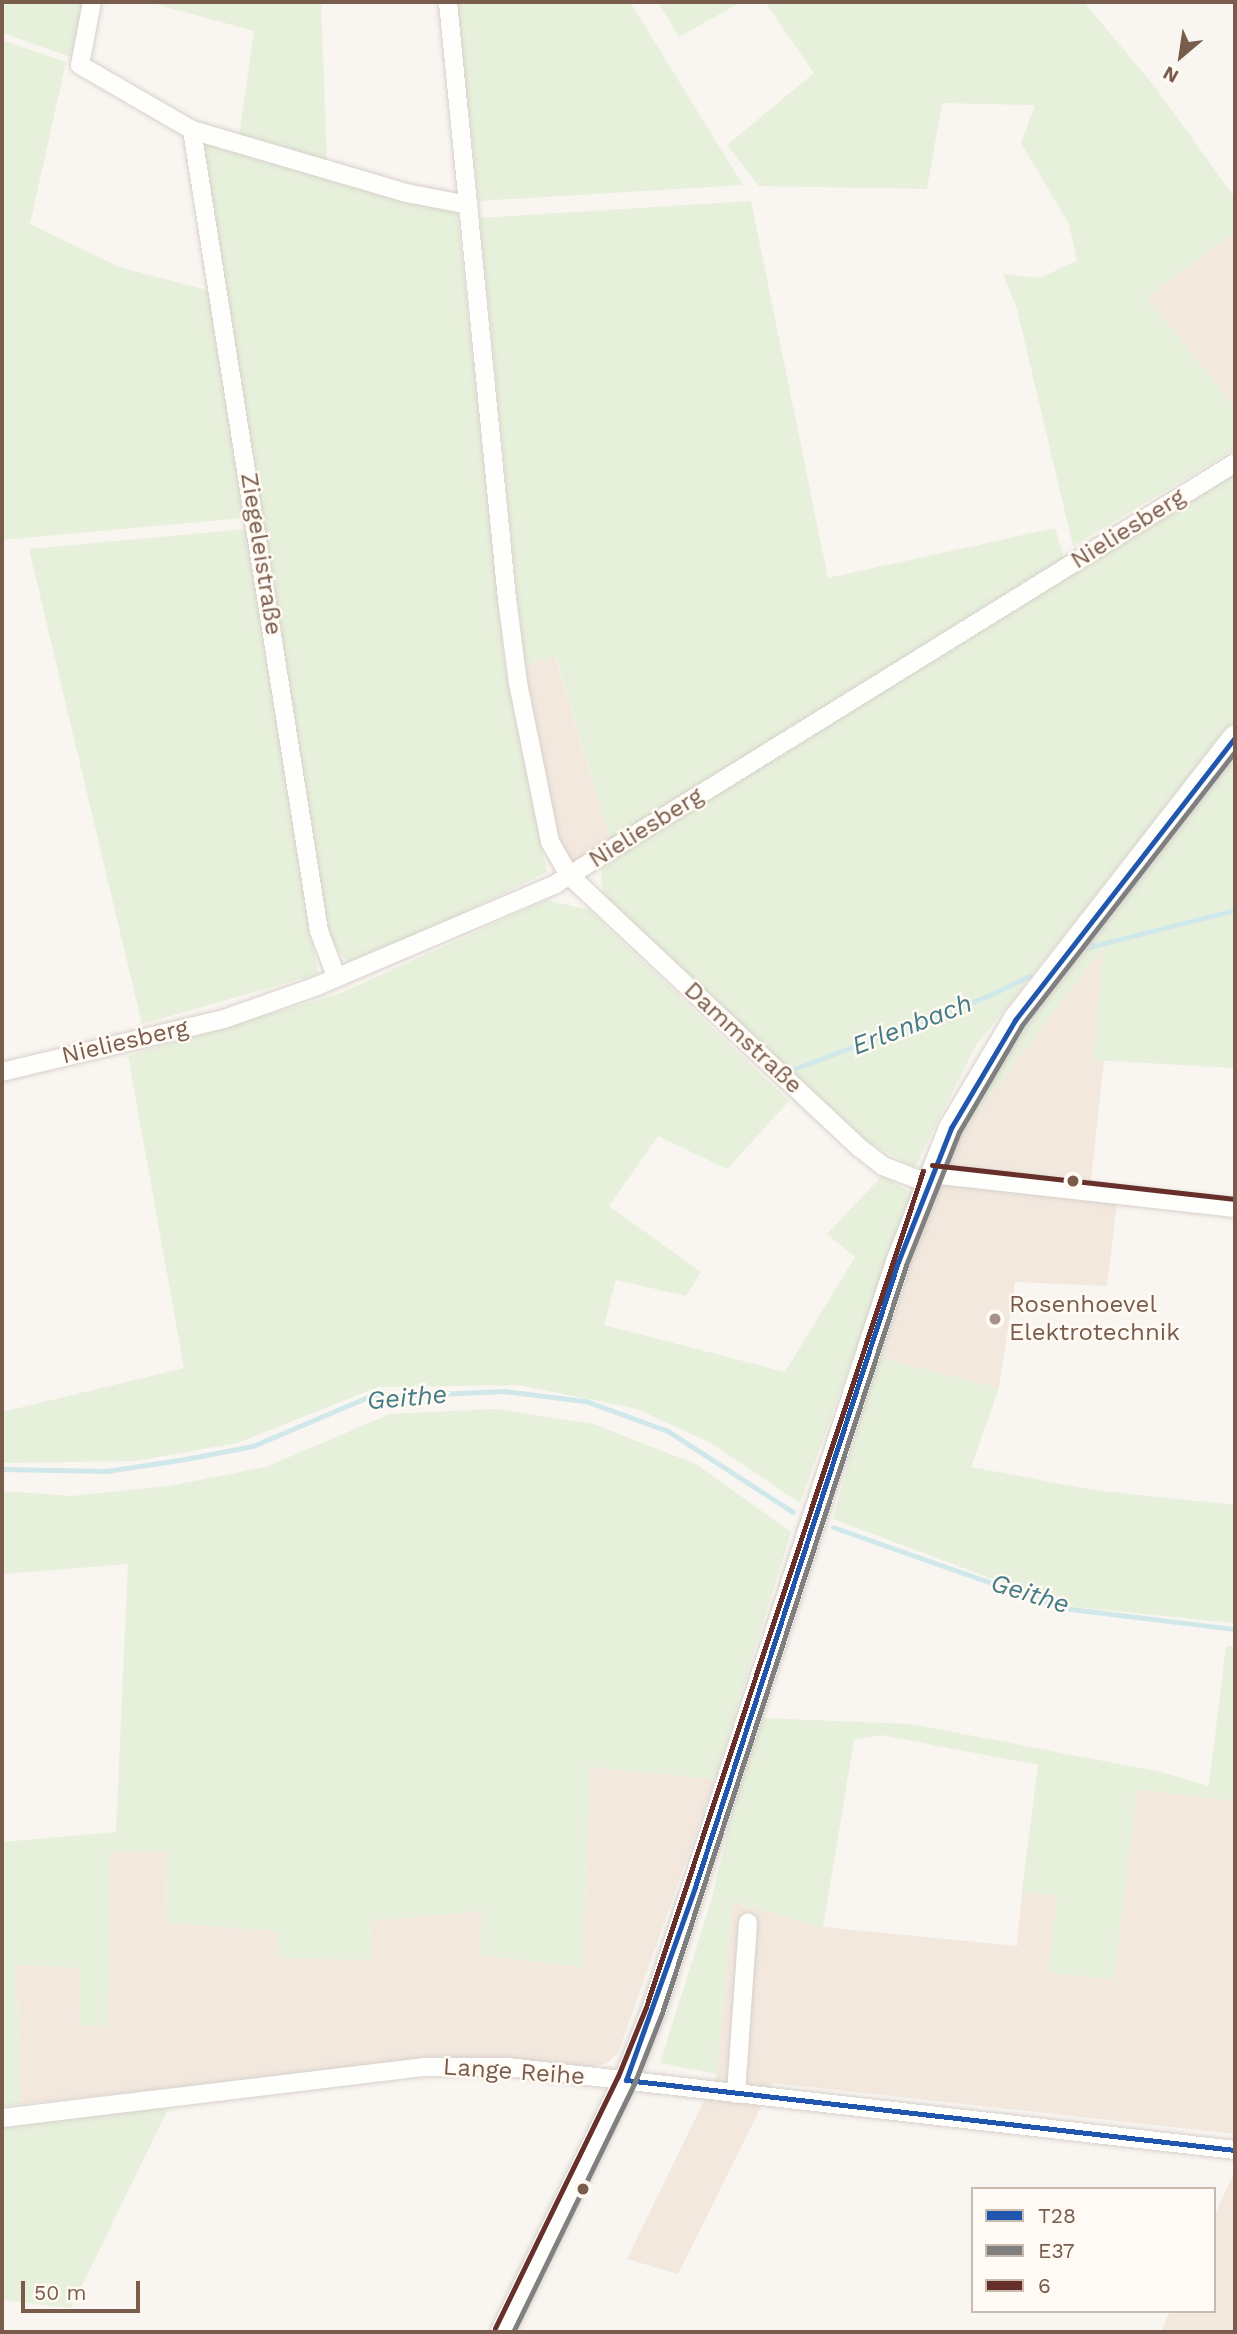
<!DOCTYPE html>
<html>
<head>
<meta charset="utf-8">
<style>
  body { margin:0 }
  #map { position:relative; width:1237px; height:2334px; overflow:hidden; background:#f9f5f0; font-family:"Work Sans",sans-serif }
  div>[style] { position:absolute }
  .residential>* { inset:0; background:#f2e8de }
  .green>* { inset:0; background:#e7f0db }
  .stream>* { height:4.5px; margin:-2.25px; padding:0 2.25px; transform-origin:2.25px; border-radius:2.25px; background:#d0e8ea }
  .roads { filter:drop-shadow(0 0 2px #d7d1cb) drop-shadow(0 0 2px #d7d1cb) }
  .street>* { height:18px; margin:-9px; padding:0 9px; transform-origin:9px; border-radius:9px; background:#fefefd }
  .secondary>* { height:24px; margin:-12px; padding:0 12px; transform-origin:12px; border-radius:12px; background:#fefefd }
  .bus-1>* { height:5px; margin:-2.5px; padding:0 2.5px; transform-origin:2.5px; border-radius:2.5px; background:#2056ae }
  .bus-2>* { height:5px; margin:-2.5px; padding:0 2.5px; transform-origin:2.5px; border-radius:2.5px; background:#808080 }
  .bus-3>* { height:5px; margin:-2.5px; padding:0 2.5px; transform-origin:2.5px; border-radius:2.5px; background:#662f29 }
  .dots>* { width:19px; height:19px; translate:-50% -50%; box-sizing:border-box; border:4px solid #fffaf3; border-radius:50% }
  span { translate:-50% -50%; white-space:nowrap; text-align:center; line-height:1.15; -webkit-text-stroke:5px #fffaf3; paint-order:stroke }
  .street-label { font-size:24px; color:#7a5c4d }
  .poi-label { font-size:24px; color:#7a5c4d }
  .left { translate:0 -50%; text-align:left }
  .water-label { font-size:26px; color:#437c86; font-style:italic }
  .frame { position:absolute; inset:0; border:4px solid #7a5c4d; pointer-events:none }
  .legend { position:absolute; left:971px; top:2187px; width:245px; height:126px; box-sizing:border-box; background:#fffaf3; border:2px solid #cabbb1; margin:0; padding:9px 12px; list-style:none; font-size:21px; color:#7a5c4d }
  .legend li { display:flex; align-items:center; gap:14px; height:35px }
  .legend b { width:35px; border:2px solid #cabbb1 }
  .north { position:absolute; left:1146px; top:21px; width:70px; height:70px; -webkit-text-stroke:5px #fffaf3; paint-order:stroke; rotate:209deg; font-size:19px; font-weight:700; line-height:28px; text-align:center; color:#7a5c4d }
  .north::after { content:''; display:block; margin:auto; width:24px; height:32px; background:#7a5c4d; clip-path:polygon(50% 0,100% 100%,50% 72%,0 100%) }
  .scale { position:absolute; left:21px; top:2281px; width:119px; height:32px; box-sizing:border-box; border:4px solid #7a5c4d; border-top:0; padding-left:9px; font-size:21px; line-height:24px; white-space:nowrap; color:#7a5c4d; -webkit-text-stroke:5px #fffaf3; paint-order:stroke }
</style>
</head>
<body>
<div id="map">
  <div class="residential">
    <div style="clip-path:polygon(1235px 233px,1235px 408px,1146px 297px)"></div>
    <div style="clip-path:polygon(555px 656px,611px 842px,569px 866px,558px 853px,520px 666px)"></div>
    <div style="clip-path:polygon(1104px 946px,1093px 1060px,1104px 1061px,1089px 1198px,1117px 1203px,1107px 1286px,1015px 1282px,999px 1388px,877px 1357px,936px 1181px,954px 1143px)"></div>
    <div style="clip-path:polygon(590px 1767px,715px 1779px,618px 2053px,607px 2063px,586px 2068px,337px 2070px,21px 2104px,16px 1965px,79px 1968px,80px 2026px,109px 1852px,167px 1851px,166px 1923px,278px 1931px,372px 1959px,370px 1921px,483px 1911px,583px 1966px)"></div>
    <div style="clip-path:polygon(1137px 1789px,1235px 1801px,1235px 2134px,773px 2083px,678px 2274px,627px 2259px,717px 2074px,732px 1902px,823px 1927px,1017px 1946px,1022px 1891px,1057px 1896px,1114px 1979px)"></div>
    <div style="clip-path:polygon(1235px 2171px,1235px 2332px,1161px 2332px,1170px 2311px,1214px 2311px,1214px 2216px)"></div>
  </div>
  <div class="green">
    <div style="clip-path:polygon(2px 2px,85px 2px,74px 58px,2px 33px)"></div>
    <div style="clip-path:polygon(148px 2px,321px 2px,327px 164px,239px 137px,254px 31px)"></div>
    <div style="clip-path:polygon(456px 2px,630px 2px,743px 185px,479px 201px)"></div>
    <div style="clip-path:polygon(658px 2px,741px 2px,679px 37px)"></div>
    <div style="clip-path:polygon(765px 2px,1084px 2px,1155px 87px,1235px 198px,1235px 233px,1146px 297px,1235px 408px,1235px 449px,1073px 546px,1017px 309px,1003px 274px,1039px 278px,1077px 261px,1069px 224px,1021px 143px,1035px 105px,942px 103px,927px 189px,759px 186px,727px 145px,814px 73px)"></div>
    <div style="clip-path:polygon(2px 40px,66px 62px,30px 224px,119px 267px,210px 291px,244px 518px,2px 540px)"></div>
    <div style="clip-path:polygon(201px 140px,457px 212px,506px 673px,547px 872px,370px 958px,349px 962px,328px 942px)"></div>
    <div style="clip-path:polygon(751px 201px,828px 578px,1055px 528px,1064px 558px,909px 654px,1235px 466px,1235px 719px,975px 1047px,915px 1167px,863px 1140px,603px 895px,601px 868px,693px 807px,611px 842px,556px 657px,524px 665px,480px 218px)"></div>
    <div style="clip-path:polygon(247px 529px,318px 974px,142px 1024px,29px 549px)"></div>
    <div style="clip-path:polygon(1235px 756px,1235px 1068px,1093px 1060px,1103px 947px,954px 1143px,1005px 1047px)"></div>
    <div style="clip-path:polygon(546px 900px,589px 910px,789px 1101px,727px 1169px,658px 1136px,609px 1206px,701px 1272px,686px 1296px,616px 1280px,604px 1325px,785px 1372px,855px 1257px,827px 1234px,882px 1176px,912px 1193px,800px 1503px,709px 1442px,637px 1409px,519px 1385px,378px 1387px,237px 1443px,135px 1461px,4px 1463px,2px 1477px,2px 1412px,184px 1368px,128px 1056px,341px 993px)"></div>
    <div style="clip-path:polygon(877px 1357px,999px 1388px,971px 1467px,1093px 1490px,1235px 1505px,1233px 1623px,1065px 1606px,833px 1519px)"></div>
    <div style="clip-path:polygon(496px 1409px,593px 1424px,696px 1464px,791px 1532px,715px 1779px,590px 1767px,583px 1967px,480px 1955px,482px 1911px,370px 1921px,372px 1960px,279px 1958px,277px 1931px,166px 1923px,167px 1851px,110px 1852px,108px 2025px,80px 2026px,79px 1968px,16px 1965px,21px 2104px,2px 2106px,2px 1842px,116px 1832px,128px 1564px,2px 1574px,2px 1491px,72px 1496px,168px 1486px,266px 1467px,390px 1414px)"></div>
    <div style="clip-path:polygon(1226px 1646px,1235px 1646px,1235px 1801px,1137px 1790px,1114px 1979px,1048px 1973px,1057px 1896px,1022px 1891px,1038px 1765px,881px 1735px,854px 1740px,823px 1927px,732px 1902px,717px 2074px,660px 2063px,711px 1901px,750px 1739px,760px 1718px,911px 1724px,1161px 1772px,1209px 1786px)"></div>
    <div style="clip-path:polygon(169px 2107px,71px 2308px,2px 2300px,2px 2128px)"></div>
  </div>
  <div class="stream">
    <div style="left:1085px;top:948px;width:155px;rotate:-14.2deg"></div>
    <div style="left:794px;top:1069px;width:207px;rotate:-20.6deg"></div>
    <div style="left:988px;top:996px;width:46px;rotate:-26deg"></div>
    <div style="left:2px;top:1469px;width:105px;rotate:1.1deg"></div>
    <div style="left:107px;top:1471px;width:79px;rotate:-8.7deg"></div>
    <div style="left:185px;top:1459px;width:69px;rotate:-10.8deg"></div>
    <div style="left:253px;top:1446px;width:125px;rotate:-23.1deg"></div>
    <div style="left:368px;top:1397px;width:136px;rotate:-2.5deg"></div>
    <div style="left:504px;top:1391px;width:83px;rotate:7deg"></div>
    <div style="left:586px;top:1401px;width:87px;rotate:20.1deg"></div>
    <div style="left:668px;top:1431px;width:149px;rotate:32.9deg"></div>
    <div style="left:833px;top:1527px;width:244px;rotate:19.4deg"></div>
    <div style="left:1063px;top:1608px;width:173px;rotate:7deg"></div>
  </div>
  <div class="roads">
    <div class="street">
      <div style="left:92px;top:2px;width:64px;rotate:100.8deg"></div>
      <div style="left:80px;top:65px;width:129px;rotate:30.1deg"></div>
      <div style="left:192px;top:130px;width:223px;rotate:16.4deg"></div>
      <div style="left:406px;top:193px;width:64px;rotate:10.8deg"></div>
      <div style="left:448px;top:2px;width:600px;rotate:84.36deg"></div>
      <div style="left:507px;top:599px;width:85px;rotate:82.5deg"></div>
      <div style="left:518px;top:683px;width:162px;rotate:78.6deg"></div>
      <div style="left:550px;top:842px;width:39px;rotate:60deg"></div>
      <div style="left:570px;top:876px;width:398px;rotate:43.2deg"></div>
      <div style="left:860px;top:1148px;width:29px;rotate:38deg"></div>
      <div style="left:883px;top:1166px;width:47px;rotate:21.1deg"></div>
      <div style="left:192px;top:130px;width:811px;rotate:80.99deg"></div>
      <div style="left:319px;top:931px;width:48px;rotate:69.3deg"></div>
      <div style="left:2px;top:1072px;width:228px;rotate:-13.4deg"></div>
      <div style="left:224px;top:1019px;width:99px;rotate:-19.5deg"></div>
      <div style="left:317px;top:986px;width:258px;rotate:-23.1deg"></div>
      <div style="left:554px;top:885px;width:801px;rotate:-31.79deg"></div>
      <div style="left:931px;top:1174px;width:306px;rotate:6.4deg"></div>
      <div style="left:736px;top:2094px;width:172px;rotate:-86deg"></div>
      <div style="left:2px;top:2118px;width:424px;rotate:-6.9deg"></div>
      <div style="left:423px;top:2067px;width:85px"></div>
      <div style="left:508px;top:2067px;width:732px;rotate:6.51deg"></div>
    </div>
    <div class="secondary">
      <div style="left:503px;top:2332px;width:280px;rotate:-64deg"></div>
      <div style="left:626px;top:2080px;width:75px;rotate:-68.2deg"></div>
      <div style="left:654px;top:2010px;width:787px;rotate:-71.93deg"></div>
      <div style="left:898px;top:1262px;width:144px;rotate:-68.4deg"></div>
      <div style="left:951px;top:1128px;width:126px;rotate:-59.3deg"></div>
      <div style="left:1015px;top:1020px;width:358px;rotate:-52.1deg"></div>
    </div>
  </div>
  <div class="bus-1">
    <div style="left:626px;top:2080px;width:205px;rotate:-70.3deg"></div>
    <div style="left:695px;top:1887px;width:657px;rotate:-72.01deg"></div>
    <div style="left:898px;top:1262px;width:144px;rotate:-68.4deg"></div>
    <div style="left:951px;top:1128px;width:126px;rotate:-59.3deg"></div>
    <div style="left:1015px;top:1020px;width:358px;rotate:-52.1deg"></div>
    <div style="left:626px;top:2080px;width:613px;rotate:6.56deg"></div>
  </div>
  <div class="bus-2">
    <div style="left:513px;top:2332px;width:276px;rotate:-64deg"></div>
    <div style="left:634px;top:2084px;width:76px;rotate:-68.5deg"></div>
    <div style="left:662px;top:2013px;width:787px;rotate:-71.93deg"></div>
    <div style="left:906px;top:1265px;width:143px;rotate:-68.3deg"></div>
    <div style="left:959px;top:1132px;width:124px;rotate:-59.5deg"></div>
    <div style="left:1022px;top:1025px;width:347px;rotate:-52.1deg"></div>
  </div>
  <div class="bus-3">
    <div style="left:932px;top:1165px;width:305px;rotate:6.4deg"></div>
    <div style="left:495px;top:2328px;width:280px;rotate:-64deg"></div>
    <div style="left:618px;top:2076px;width:74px;rotate:-67.9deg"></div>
    <div style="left:646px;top:2007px;width:881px;rotate:-71.67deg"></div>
  </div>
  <div class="dots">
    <div style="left:1073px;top:1181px;background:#7a5c4d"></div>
    <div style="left:995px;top:1319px;background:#a69286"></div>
    <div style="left:583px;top:2189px;background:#7a5c4d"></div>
  </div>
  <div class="street-label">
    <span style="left:1128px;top:529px;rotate:-32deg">Nieliesberg</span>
    <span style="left:261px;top:554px;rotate:81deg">Ziegeleistraße</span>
    <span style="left:646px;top:828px;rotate:-32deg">Nieliesberg</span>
    <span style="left:743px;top:1038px;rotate:43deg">Dammstraße</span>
    <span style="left:125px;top:1042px;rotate:-13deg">Nieliesberg</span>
    <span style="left:514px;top:2072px;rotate:4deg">Lange Reihe</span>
  </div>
  <div class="poi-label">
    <span class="left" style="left:1009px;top:1319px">Rosenhoevel<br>Elektrotechnik</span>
  </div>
  <div class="water-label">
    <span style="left:912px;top:1025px;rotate:-21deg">Erlenbach</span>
    <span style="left:407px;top:1398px;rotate:-5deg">Geithe</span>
    <span style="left:1030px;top:1594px;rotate:17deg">Geithe</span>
  </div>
  <div class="frame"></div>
  <ul class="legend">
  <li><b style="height:9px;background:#2056ae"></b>T28</li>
  <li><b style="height:9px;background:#808080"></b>E37</li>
  <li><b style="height:9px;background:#662f29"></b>6</li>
  </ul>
  <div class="north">N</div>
  <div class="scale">50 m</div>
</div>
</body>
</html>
